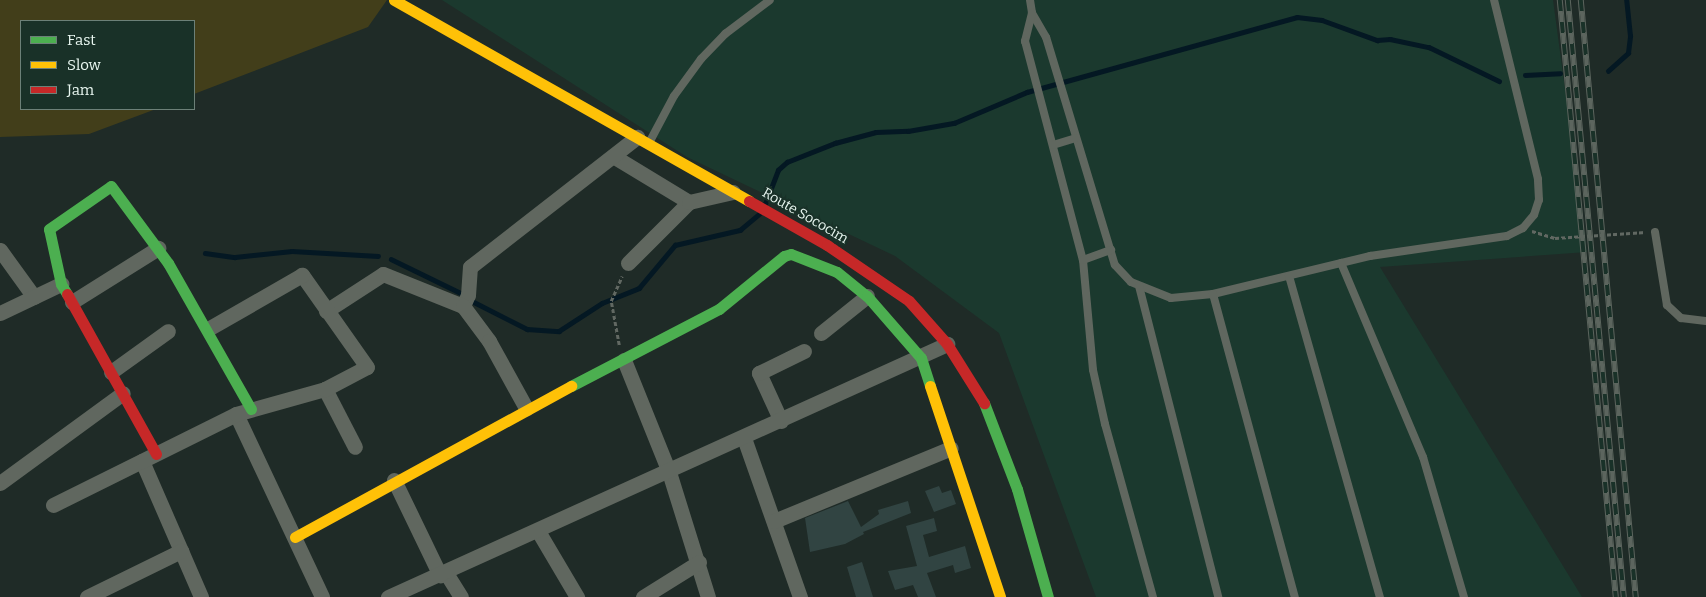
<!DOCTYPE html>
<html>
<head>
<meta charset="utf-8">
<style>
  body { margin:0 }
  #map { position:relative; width:1706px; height:597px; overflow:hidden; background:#1f2b27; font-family:Bitter,serif }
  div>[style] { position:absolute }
  .built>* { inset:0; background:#1b392e }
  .green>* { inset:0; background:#423e1a }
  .stream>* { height:4.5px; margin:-2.25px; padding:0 2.25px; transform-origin:2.25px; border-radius:2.25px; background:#041823 }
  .building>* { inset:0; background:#314442 }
  .path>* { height:2.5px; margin-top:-1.25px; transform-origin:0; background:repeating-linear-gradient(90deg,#616862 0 4px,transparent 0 6.5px) }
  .lane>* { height:8px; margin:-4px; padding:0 4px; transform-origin:4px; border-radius:4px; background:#60675f }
  .street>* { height:15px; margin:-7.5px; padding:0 7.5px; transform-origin:7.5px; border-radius:7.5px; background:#60675f }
  .fast>* { height:11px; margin:-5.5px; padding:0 5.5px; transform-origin:5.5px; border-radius:5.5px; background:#4caf50 }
  .slow>* { height:11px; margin:-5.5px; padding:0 5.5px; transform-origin:5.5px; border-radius:5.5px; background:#ffc107 }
  .jam>* { height:11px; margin:-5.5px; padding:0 5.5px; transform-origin:5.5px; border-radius:5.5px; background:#c62828 }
  .rail>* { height:5.5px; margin-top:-2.75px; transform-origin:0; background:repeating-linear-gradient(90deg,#193128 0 11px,#5c655e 0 22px); box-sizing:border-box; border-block:1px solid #5c655e }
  span { translate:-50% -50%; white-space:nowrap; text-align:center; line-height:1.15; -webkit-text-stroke:4px #193128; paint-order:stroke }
  .street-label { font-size:14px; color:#e9f7f1 }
  .legend { position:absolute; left:20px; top:20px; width:175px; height:90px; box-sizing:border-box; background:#193128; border:1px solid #6c8078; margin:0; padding:6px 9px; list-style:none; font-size:15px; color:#e9f7f1 }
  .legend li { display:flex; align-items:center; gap:10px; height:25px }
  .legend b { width:25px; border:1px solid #6c8078 }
</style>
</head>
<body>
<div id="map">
  <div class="built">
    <div style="clip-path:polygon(442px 0,1553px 0,1587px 252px,1380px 267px,1582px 597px,1096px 597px,999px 333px,895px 256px,687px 157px)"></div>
  </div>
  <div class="green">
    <div style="clip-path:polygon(0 0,387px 0,368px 27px,194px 94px,194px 21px,21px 21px,21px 109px,156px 109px,89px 134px,0 137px)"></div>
  </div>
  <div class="stream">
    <div style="left:1608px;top:71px;width:27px;rotate:-42deg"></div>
    <div style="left:1628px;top:53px;width:17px;rotate:-83deg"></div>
    <div style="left:1630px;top:36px;width:36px;rotate:-96deg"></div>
    <div style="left:1525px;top:75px;width:35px;rotate:-3deg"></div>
    <div style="left:765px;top:204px;width:36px;rotate:-69deg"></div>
    <div style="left:778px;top:170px;width:12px;rotate:-42deg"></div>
    <div style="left:787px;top:162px;width:52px;rotate:-21.6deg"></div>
    <div style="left:835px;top:143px;width:42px;rotate:-15deg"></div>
    <div style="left:876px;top:132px;width:32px;rotate:-2deg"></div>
    <div style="left:908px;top:131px;width:47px;rotate:-9.9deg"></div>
    <div style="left:954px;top:123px;width:79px;rotate:-23deg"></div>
    <div style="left:1027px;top:92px;width:280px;rotate:-15.5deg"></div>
    <div style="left:1297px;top:17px;width:25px;rotate:7deg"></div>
    <div style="left:1322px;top:20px;width:59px;rotate:20deg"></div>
    <div style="left:1377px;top:40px;width:13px;rotate:-4deg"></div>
    <div style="left:1390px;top:39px;width:40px;rotate:12deg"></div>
    <div style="left:1429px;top:47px;width:78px;rotate:25.9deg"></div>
    <div style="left:205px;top:253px;width:30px;rotate:8deg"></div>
    <div style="left:235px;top:257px;width:57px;rotate:-6deg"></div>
    <div style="left:292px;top:251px;width:86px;rotate:3.3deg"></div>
    <div style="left:391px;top:259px;width:80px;rotate:25.9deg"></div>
    <div style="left:472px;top:301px;width:62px;rotate:27deg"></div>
    <div style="left:527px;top:329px;width:32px;rotate:4deg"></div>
    <div style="left:559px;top:331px;width:51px;rotate:-33.1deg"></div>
    <div style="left:602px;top:303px;width:40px;rotate:-22deg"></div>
    <div style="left:639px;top:288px;width:56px;rotate:-50.1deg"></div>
    <div style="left:675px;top:245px;width:67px;rotate:-13deg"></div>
    <div style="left:740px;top:230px;width:26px;rotate:-40deg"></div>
  </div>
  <div class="building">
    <div style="clip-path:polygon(939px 486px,942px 493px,951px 490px,956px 504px,934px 512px,925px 491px)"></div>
    <div style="clip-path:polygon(848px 501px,861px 527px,879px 514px,878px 510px,908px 501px,911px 513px,863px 532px,864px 534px,845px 544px,810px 552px,805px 518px)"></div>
    <div style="clip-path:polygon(934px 518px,937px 531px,923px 535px,929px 557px,965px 546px,971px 568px,955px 573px,953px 565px,927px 573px,936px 597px,918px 597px,913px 585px,895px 590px,888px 571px,917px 566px,906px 526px)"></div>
    <div style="clip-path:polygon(862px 562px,873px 597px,856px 597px,847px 567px)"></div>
  </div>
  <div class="path">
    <div style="left:1532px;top:231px;width:24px;rotate:17deg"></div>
    <div style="left:1555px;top:238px;width:91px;rotate:-3.8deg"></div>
    <div style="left:619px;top:345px;width:45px;rotate:-100.3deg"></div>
    <div style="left:611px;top:301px;width:27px;rotate:-66deg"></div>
  </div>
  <div class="lane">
    <div style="left:1030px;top:0;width:13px;rotate:81deg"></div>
    <div style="left:1032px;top:13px;width:28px;rotate:60deg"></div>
    <div style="left:1046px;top:37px;width:238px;rotate:73.2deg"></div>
    <div style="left:1115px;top:265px;width:23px;rotate:47deg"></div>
    <div style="left:1131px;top:282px;width:43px;rotate:21.8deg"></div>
    <div style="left:1171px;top:298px;width:42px;rotate:-5.4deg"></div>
    <div style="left:1213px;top:294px;width:162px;rotate:-13.6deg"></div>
    <div style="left:1370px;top:256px;width:138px;rotate:-8.3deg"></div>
    <div style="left:1507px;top:236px;width:18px;rotate:-27deg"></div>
    <div style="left:1523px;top:228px;width:17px;rotate:-50deg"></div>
    <div style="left:1534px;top:215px;width:16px;rotate:-72deg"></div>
    <div style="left:1539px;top:200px;width:21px;rotate:-93deg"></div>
    <div style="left:1538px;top:179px;width:184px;rotate:-103.8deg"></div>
    <div style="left:1032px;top:13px;width:29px;rotate:104deg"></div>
    <div style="left:1025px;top:41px;width:227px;rotate:75.2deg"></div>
    <div style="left:1083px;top:260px;width:110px;rotate:84.8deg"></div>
    <div style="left:1093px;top:370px;width:55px;rotate:77.5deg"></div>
    <div style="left:1105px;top:424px;width:180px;rotate:74.5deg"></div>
    <div style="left:649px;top:143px;width:53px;rotate:-62deg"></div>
    <div style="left:674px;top:96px;width:46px;rotate:-53.9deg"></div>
    <div style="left:701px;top:59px;width:35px;rotate:-46deg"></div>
    <div style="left:725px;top:34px;width:56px;rotate:-37.1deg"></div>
    <div style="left:1053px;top:145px;width:24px;rotate:-17deg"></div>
    <div style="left:1655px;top:232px;width:74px;rotate:80.7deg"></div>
    <div style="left:1667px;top:305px;width:19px;rotate:43deg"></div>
    <div style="left:1681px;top:318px;width:25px;rotate:7deg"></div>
    <div style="left:1083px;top:260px;width:30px;rotate:-20deg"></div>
    <div style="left:1341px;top:263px;width:211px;rotate:67.1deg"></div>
    <div style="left:1423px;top:457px;width:146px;rotate:73.7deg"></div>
    <div style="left:1289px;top:276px;width:334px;rotate:74.2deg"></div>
    <div style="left:1139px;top:286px;width:321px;rotate:75.7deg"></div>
    <div style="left:1213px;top:294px;width:314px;rotate:74.9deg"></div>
  </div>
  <div class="street">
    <div style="left:613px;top:156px;width:89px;rotate:31.2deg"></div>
    <div style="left:0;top:250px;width:58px;rotate:54.1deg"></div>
    <div style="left:628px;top:263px;width:86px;rotate:-45deg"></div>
    <div style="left:689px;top:202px;width:45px;rotate:-12.8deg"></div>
    <div style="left:72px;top:302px;width:102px;rotate:-32.1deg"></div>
    <div style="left:463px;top:306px;width:12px;rotate:-66deg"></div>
    <div style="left:468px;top:295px;width:28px;rotate:-86deg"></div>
    <div style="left:470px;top:267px;width:212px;rotate:-37.9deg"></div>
    <div style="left:326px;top:311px;width:68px;rotate:-33deg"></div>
    <div style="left:383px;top:274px;width:86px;rotate:21.8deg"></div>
    <div style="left:463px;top:306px;width:44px;rotate:53.4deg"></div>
    <div style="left:489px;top:341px;width:77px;rotate:61.1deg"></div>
    <div style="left:0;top:313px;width:68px;rotate:-25.4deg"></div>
    <div style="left:821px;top:333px;width:59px;rotate:-38.8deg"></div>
    <div style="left:624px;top:360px;width:121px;rotate:68.1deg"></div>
    <div style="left:669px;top:472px;width:131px;rotate:72.7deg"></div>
    <div style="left:111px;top:372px;width:70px;rotate:-35.7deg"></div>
    <div style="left:325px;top:389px;width:65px;rotate:62.7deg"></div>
    <div style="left:236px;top:414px;width:202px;rotate:64.8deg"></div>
    <div style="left:781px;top:421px;width:53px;rotate:-114.6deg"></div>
    <div style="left:759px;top:373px;width:50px;rotate:-26.1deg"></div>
    <div style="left:744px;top:438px;width:169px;rotate:70.6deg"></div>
    <div style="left:142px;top:461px;width:148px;rotate:66.5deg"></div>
    <div style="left:394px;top:480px;width:106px;rotate:64.2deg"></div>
    <div style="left:0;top:483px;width:152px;rotate:-36.2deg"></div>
    <div style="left:53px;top:505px;width:204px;rotate:-26.4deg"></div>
    <div style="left:236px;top:414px;width:92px;rotate:-15.7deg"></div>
    <div style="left:325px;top:389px;width:47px;rotate:-27.6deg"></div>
    <div style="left:367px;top:367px;width:113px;rotate:-125.2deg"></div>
    <div style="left:302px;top:275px;width:108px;rotate:150.1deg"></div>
    <div style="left:774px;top:521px;width:191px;rotate:-22.4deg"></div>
    <div style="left:538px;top:531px;width:77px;rotate:59.4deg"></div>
    <div style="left:446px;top:573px;width:28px;rotate:58deg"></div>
    <div style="left:87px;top:597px;width:105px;rotate:-26.1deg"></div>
    <div style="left:388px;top:597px;width:614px;rotate:-24.35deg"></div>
    <div style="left:643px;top:597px;width:66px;rotate:-32deg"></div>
  </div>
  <div class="fast">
    <div style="left:67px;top:294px;width:12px;rotate:-121deg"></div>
    <div style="left:61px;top:284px;width:56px;rotate:-102.3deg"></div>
    <div style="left:49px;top:229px;width:75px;rotate:-34.7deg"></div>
    <div style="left:111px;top:186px;width:96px;rotate:53.5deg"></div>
    <div style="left:168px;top:263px;width:168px;rotate:60.4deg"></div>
    <div style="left:571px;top:386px;width:167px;rotate:-27.5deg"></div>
    <div style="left:719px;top:309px;width:84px;rotate:-39.2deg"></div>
    <div style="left:784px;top:256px;width:7px;rotate:-16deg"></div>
    <div style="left:791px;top:254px;width:49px;rotate:21.4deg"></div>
    <div style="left:837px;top:272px;width:38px;rotate:39deg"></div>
    <div style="left:867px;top:296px;width:82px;rotate:48.9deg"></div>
    <div style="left:921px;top:358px;width:29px;rotate:72deg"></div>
    <div style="left:984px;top:403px;width:92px;rotate:69deg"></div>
    <div style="left:1017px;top:489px;width:112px;rotate:74deg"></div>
  </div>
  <div class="slow">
    <div style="left:394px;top:0;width:408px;rotate:29.5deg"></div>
    <div style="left:930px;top:386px;width:222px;rotate:71.6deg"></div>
    <div style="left:295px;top:537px;width:315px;rotate:-28.7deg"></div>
  </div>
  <div class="jam">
    <div style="left:749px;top:201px;width:90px;rotate:29.4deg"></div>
    <div style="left:827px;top:245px;width:99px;rotate:34.3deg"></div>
    <div style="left:909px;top:301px;width:57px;rotate:48.5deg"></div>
    <div style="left:947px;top:344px;width:70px;rotate:57.9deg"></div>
    <div style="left:67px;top:294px;width:183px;rotate:60.9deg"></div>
  </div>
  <div class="rail">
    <div style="left:1560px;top:0;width:600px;rotate:84.64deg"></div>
    <div style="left:1568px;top:0;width:600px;rotate:84.64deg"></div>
    <div style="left:1581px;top:0;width:600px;rotate:84.74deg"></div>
  </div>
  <div class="street-label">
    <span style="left:805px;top:216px;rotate:30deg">Route Sococim</span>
  </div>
  <ul class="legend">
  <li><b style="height:6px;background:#4caf50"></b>Fast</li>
  <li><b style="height:6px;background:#ffc107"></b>Slow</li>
  <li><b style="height:6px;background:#c62828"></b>Jam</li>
  </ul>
</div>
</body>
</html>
